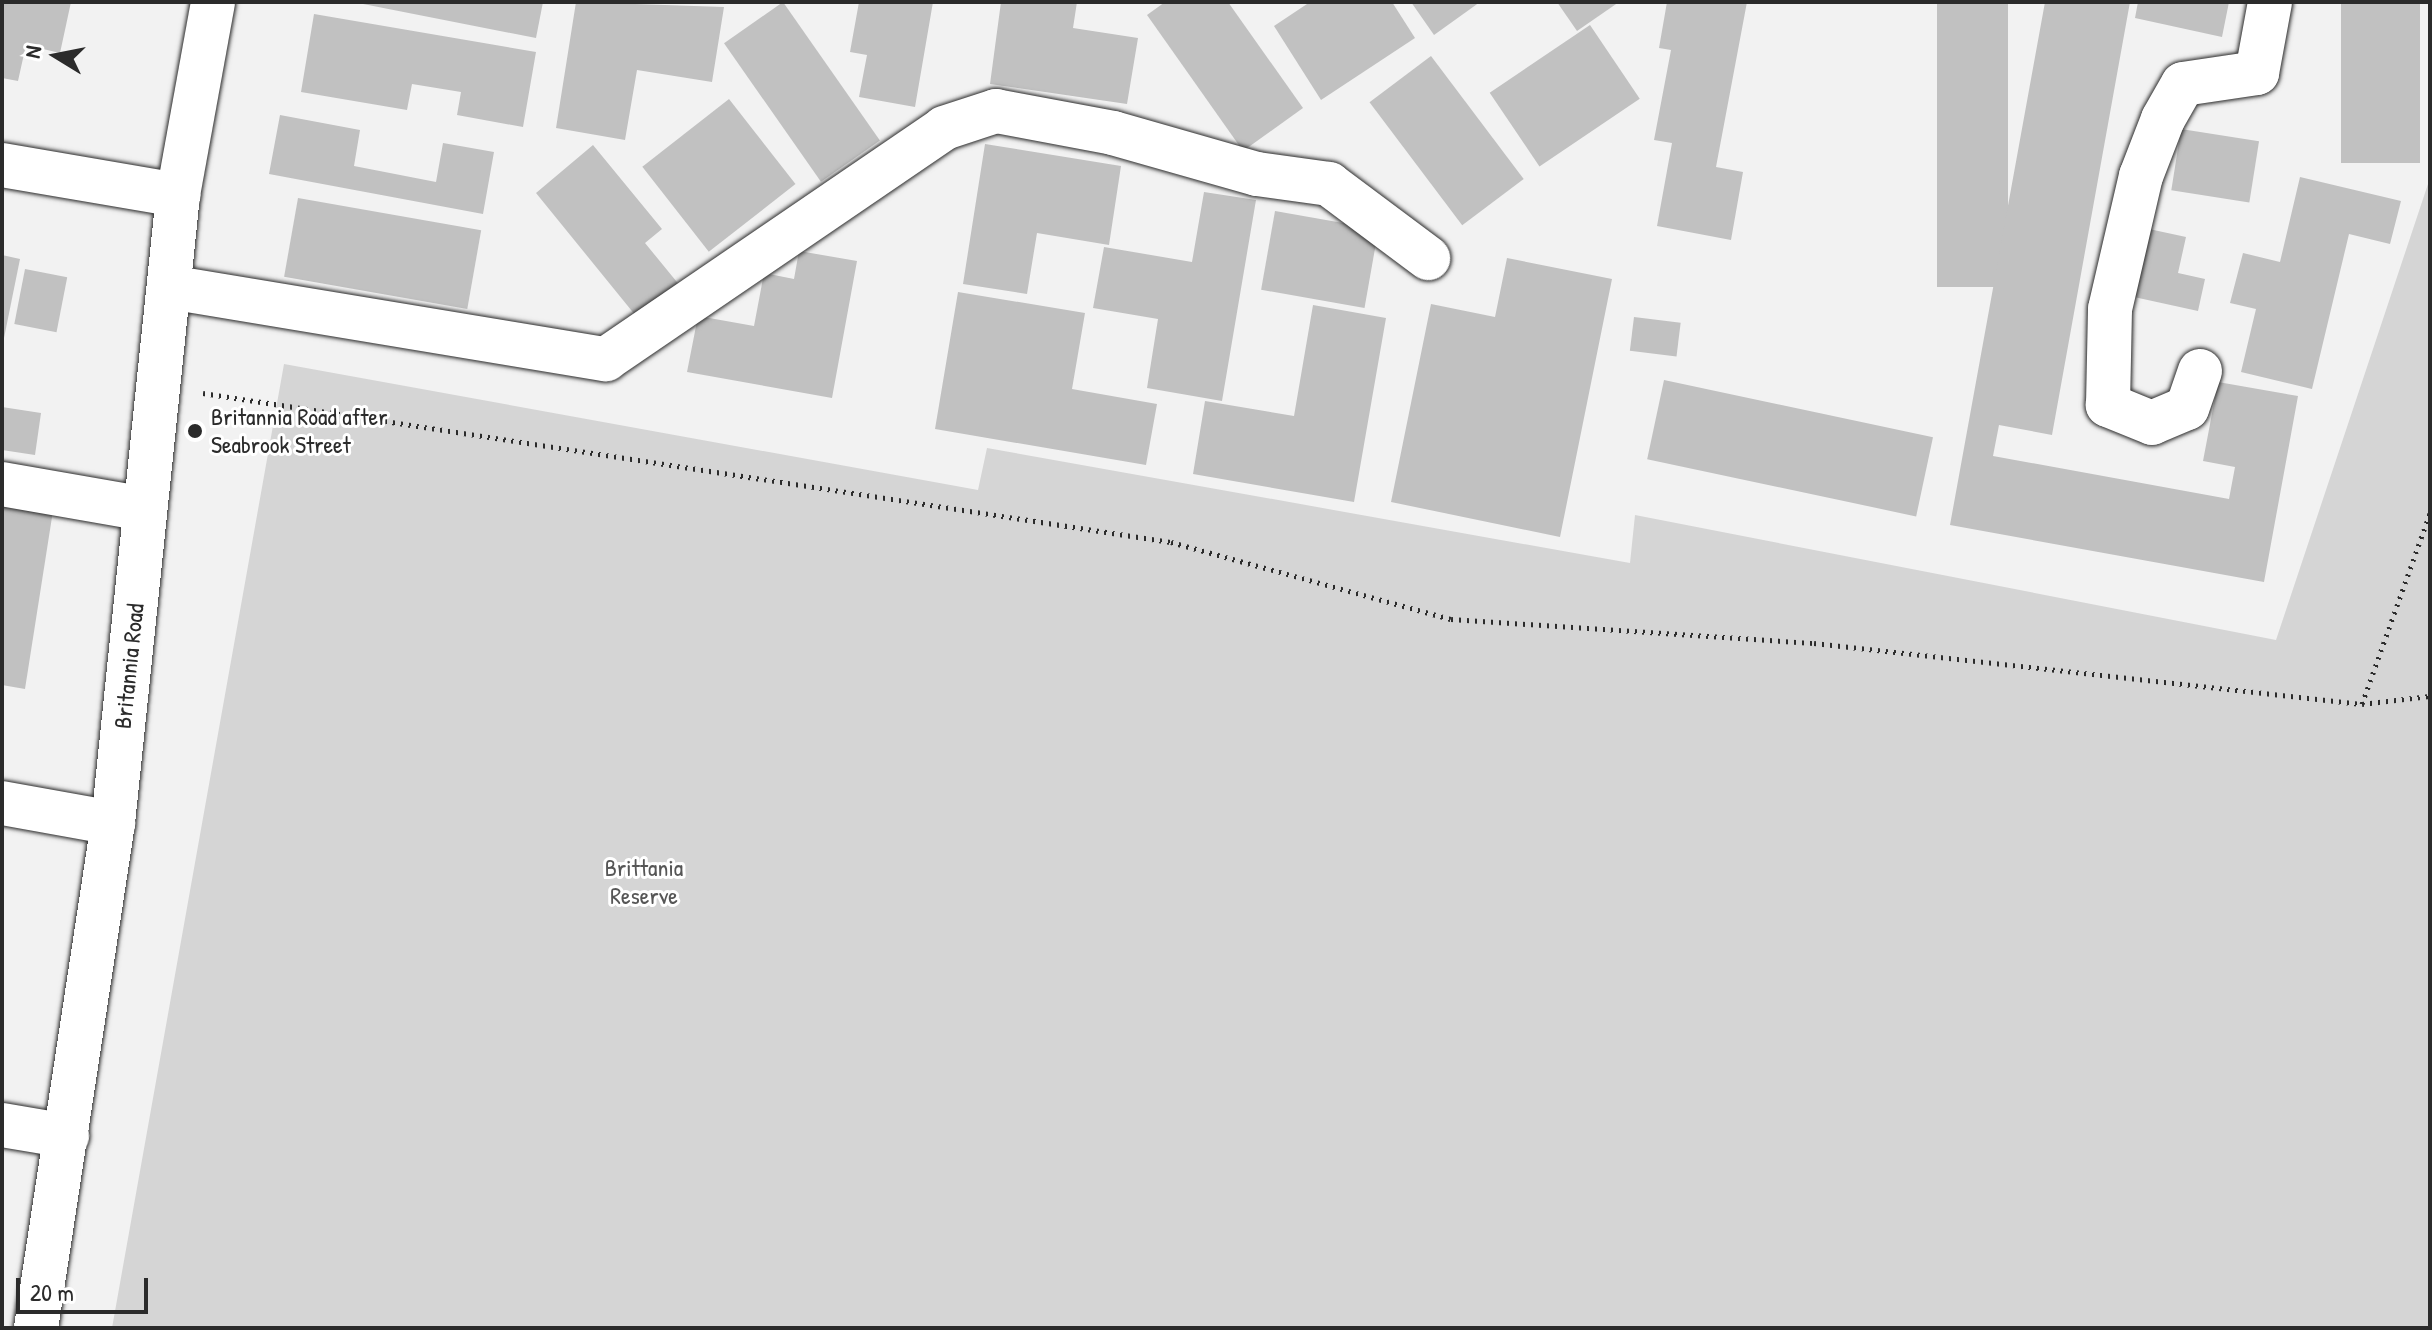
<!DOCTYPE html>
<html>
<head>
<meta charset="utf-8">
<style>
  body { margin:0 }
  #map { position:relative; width:2432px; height:1330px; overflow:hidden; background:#f2f2f2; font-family:"Patrick Hand",sans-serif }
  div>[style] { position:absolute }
  .green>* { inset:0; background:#d5d5d5 }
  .building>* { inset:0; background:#c1c1c1; transform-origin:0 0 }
  .path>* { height:5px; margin-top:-2.5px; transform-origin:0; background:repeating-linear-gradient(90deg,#2b2b2b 0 2px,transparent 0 8px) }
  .roads { filter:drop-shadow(0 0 2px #2b2b2b) drop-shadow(0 0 2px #2b2b2b) }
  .minor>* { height:44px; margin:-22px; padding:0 22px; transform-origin:22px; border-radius:22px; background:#fff }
  .dots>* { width:22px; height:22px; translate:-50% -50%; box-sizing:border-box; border:4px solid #fff; border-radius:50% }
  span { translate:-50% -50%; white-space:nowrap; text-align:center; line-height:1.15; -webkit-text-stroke:6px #fff; paint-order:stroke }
  .poi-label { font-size:24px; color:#2b2b2b }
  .left { translate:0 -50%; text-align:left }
  .street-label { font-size:24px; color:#2b2b2b }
  .park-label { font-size:24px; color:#565656 }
  .frame { position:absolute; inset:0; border:4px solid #2b2b2b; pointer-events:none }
  .north { position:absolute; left:16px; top:16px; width:80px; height:80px; -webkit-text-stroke:6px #fff; paint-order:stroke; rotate:280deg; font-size:22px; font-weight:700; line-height:32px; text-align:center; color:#2b2b2b }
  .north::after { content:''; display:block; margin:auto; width:28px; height:36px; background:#2b2b2b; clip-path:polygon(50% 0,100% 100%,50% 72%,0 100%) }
  .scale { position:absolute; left:16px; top:1278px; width:132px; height:36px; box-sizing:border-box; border:4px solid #2b2b2b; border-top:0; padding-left:10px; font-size:24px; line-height:28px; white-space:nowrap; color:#2b2b2b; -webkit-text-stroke:6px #fff; paint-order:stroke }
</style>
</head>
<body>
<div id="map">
  <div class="green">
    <div style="clip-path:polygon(2430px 178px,2430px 1328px,112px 1328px,284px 364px,978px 490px,987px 448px,1630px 563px,1635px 515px,2276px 640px)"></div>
  </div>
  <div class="building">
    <div style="clip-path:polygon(2px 2px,71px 2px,60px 53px,26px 45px,18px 81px,2px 78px)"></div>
    <div style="clip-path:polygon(353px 2px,543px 2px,536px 38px)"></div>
    <div style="clip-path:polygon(576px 2px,724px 7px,712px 82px,637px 70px,625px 140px,556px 128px)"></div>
    <div style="left:783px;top:2px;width:169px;height:72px;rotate:55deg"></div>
    <div style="clip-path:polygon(859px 2px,933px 2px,915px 107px,859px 97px,867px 55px,850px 52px)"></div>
    <div style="clip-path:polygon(1001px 2px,1077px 2px,1073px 28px,1138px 38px,1127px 104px,990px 84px)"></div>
    <div style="clip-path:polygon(1165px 2px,1228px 2px,1303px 108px,1243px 151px,1147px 15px)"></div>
    <div style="clip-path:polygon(1310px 2px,1392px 2px,1415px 38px,1321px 100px,1274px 26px)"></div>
    <div style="clip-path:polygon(1411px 2px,1480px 2px,1434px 35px)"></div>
    <div style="clip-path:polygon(1557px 2px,1619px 2px,1577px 31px)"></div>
    <div style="clip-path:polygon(1667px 2px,1747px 2px,1716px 167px,1743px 172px,1731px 240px,1657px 226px,1672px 143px,1654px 140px,1671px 50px,1659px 48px)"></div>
    <div style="left:1937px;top:2px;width:71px;height:285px"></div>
    <div style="clip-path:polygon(2045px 2px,2130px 2px,2052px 435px,1999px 425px,1993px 456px,2229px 499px,2235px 467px,2203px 461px,2218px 382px,2298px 396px,2264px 582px,1950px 525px)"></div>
    <div style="clip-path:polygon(2138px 2px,2229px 2px,2222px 37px,2135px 18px)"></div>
    <div style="left:2341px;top:2px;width:79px;height:161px"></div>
    <div style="clip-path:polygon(314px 14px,536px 52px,523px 127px,457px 115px,461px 92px,412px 84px,407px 110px,301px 92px)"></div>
    <div style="left:1590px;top:25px;width:89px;height:121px;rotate:56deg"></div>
    <div style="left:1431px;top:56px;width:154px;height:77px;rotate:53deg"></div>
    <div style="left:729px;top:99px;width:108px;height:110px;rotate:52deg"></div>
    <div style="clip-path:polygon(280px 115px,360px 130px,354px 166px,436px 182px,443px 143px,494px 152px,483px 214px,269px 174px)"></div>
    <div style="left:2181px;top:129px;width:79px;height:62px;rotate:9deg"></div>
    <div style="clip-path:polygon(985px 144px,1121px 166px,1109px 245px,1037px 233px,1027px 294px,963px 284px)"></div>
    <div style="clip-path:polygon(593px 145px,662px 229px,645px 243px,681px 287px,640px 321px,536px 193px)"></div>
    <div style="clip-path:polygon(2300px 177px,2401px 201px,2390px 244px,2349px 234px,2312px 389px,2241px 372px,2256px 309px,2230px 303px,2243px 253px,2280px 262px)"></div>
    <div style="clip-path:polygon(1204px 192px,1256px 200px,1222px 401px,1147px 388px,1158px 319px,1093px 308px,1104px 247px,1192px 262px)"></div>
    <div style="left:298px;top:198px;width:186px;height:80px;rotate:10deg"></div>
    <div style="left:1275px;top:211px;width:105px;height:80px;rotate:10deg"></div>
    <div style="clip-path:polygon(2149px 229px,2186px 237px,2178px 273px,2205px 279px,2198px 311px,2134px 297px)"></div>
    <div style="clip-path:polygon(799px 251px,857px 261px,832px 398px,687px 372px,698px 316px,754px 326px,764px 273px,794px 279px)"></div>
    <div style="clip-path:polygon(2px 255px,20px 259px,3px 343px,2px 343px)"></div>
    <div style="clip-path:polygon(1507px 258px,1612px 279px,1560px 537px,1391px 502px,1431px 304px,1495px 317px)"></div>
    <div style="left:25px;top:269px;width:43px;height:56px;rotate:11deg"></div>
    <div style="clip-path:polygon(958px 292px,1085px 313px,1072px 389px,1157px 404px,1146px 465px,935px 429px)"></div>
    <div style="clip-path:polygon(1313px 305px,1386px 318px,1354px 502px,1193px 474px,1205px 401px,1294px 416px)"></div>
    <div style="left:1634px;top:317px;width:47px;height:34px;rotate:7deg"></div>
    <div style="left:1664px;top:380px;width:275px;height:81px;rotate:12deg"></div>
    <div style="clip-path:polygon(2px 407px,41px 413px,35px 455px,2px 450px)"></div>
    <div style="clip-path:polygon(2px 490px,55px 498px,25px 689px,2px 685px)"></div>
  </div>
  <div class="path">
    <div style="left:203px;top:393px;width:979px;rotate:8.75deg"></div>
    <div style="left:1171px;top:542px;width:290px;rotate:15.4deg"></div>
    <div style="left:1451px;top:619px;width:364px;rotate:3.8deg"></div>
    <div style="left:1814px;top:643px;width:551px;rotate:6.35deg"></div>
    <div style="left:2362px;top:704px;width:68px;rotate:-6.7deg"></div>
    <div style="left:2362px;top:704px;width:203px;rotate:-70.4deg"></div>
  </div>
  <div class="roads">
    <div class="minor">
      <div style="left:2px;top:165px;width:179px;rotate:9.7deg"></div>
      <div style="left:169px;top:287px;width:443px;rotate:9.4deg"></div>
      <div style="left:606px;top:359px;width:409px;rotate:-34.3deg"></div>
      <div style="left:944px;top:128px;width:55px;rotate:-18.1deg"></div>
      <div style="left:996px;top:111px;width:119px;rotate:10.6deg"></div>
      <div style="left:1113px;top:133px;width:150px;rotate:15.9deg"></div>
      <div style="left:1257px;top:174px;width:73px;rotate:7.9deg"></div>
      <div style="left:1329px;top:184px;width:124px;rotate:36.8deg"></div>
      <div style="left:2200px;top:371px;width:39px;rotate:109deg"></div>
      <div style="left:2187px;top:408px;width:38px;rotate:157deg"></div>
      <div style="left:2152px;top:423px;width:48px;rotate:-157.8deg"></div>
      <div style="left:2108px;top:405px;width:96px;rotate:-88.8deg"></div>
      <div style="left:2110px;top:309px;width:137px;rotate:-76.9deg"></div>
      <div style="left:2141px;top:176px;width:61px;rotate:-68.9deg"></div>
      <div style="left:2163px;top:119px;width:40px;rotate:-60.3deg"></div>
      <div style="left:2183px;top:84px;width:75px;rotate:-8.5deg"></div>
      <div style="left:2257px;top:73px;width:72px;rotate:-79.6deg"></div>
      <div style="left:2px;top:484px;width:145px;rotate:9.9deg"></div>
      <div style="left:2px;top:803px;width:113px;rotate:10.2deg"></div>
      <div style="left:2px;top:1125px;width:66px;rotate:9.6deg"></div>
      <div style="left:36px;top:1328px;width:511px;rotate:-81.33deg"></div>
      <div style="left:113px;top:823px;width:631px;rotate:-84.09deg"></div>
      <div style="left:178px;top:195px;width:196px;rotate:-79.7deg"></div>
    </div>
  </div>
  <div class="dots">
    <div style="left:195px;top:431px;background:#2b2b2b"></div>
  </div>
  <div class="poi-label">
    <span class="left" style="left:211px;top:431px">Britannia Road after<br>Seabrook Street</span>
  </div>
  <div class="street-label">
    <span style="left:129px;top:666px;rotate:-84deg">Britannia Road</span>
  </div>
  <div class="park-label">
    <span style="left:644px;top:882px">Brittania<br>Reserve</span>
  </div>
  <div class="frame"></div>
  <div class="north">N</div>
  <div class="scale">20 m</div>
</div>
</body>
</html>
